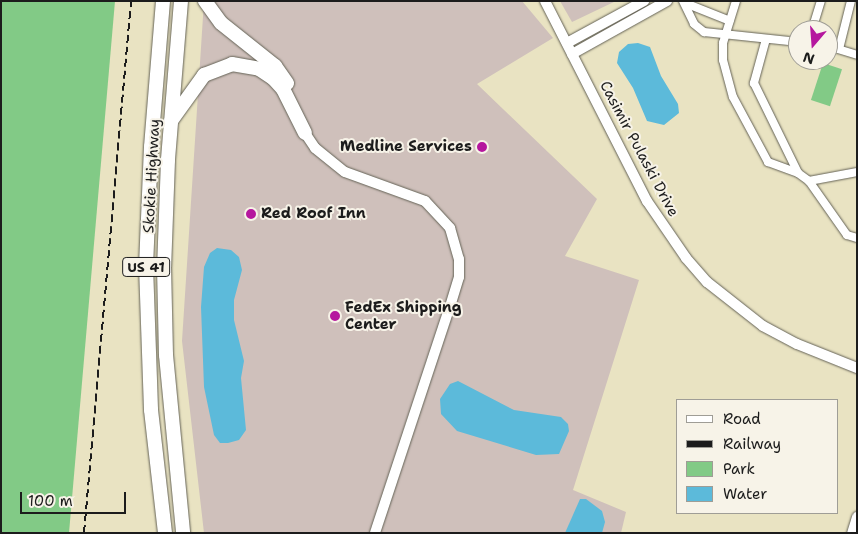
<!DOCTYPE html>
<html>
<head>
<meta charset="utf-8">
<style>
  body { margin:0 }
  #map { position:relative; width:858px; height:534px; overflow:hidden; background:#e9e3c2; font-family:"Shantell Sans",sans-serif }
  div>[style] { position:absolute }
  .industrial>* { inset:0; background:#cfc0bb }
  .green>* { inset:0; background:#82ca86; transform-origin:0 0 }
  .water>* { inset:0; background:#5cbada }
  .roads { filter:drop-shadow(0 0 1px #646256) drop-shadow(0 0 1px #646256) }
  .street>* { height:8px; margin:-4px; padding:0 4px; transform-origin:4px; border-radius:4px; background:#fff }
  .secondary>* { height:10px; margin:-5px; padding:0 5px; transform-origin:5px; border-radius:5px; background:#fff }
  .primary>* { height:11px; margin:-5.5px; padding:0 5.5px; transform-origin:5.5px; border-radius:5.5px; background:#fff }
  .highway>* { height:14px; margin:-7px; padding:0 7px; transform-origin:7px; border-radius:7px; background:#fff }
  .rail>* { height:2px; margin-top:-1px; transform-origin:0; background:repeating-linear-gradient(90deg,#1c1c1c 0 8px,transparent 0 12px) }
  .dots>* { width:14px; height:14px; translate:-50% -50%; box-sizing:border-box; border:2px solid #f7f3e8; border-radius:50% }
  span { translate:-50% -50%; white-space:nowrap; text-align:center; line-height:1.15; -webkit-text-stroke:4px #f7f3e8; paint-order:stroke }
  .shield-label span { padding:1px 4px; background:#f7f3e8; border:1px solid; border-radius:4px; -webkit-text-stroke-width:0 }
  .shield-label { font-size:14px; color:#1c1c1c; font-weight:700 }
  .poi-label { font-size:15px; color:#1c1c1c; font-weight:700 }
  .right { translate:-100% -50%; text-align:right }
  .left { translate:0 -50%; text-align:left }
  .street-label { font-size:15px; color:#1c1c1c }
  .frame { position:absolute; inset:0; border:2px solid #1c1c1c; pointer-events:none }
  .legend { position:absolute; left:676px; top:399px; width:162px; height:115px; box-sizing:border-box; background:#f7f3e8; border:1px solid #9f9d96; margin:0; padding:6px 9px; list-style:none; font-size:15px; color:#1c1c1c }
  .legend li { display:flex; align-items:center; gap:10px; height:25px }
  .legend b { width:25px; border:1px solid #9f9d96 }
  .north { position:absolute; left:788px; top:20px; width:50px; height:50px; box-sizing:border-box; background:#f7f3e8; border:1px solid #9f9d96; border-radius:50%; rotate:198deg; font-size:14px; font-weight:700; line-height:20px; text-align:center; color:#1c1c1c }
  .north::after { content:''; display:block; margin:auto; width:18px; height:22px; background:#b5179e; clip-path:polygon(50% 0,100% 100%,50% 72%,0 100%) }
  .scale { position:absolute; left:20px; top:492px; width:106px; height:22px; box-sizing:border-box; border:2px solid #1c1c1c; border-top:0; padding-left:6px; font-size:15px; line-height:18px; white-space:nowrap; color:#1c1c1c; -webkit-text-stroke:4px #f7f3e8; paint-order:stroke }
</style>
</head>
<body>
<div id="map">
  <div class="industrial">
    <div style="clip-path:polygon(204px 1px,522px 1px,553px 38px,477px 84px,597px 199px,565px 256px,639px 280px,573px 490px,626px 512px,621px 533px,204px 533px,182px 341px)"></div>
    <div style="clip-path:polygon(560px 1px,616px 1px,572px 22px)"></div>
  </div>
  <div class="green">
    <div style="clip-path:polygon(1px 1px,115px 1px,69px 533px,1px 533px)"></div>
    <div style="left:823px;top:63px;width:20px;height:39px;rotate:18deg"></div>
  </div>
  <div class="water">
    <div style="clip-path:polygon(638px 43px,650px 47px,661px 76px,678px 104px,679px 113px,664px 125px,647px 121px,633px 88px,617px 63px,619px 52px,628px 44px)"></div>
    <div style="clip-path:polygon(217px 248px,231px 250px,239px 257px,242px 270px,234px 300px,234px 320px,244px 361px,241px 378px,246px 430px,239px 440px,228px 443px,220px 443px,214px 435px,204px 387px,201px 307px,204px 267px,210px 253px)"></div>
    <div style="clip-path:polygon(458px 381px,514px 410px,561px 417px,568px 424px,569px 431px,559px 454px,536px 455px,457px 431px,441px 414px,440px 399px,450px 384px)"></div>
    <div style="clip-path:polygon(580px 499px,586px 499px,602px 511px,605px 522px,602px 533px,565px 533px)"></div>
  </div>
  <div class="roads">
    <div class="street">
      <div style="left:683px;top:1px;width:25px;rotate:64deg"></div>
      <div style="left:694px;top:24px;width:13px;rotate:39deg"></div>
      <div style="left:704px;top:32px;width:95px;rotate:6.1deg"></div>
      <div style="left:736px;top:1px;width:44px;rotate:107.2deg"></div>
      <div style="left:723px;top:43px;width:17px;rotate:90deg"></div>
      <div style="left:723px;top:60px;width:38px;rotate:75deg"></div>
      <div style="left:733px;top:97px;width:74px;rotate:61.7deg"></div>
      <div style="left:768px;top:162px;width:32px;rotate:20deg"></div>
      <div style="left:798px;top:173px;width:14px;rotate:36deg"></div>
      <div style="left:809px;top:181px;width:66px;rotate:54.9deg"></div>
      <div style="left:847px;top:235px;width:10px;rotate:17deg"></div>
      <div style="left:685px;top:3px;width:48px;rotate:21.8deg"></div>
      <div style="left:812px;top:30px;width:30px;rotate:-73deg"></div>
      <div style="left:766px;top:39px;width:46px;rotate:105.3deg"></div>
      <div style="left:754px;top:83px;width:100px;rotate:63.9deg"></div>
      <div style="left:828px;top:46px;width:30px;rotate:17deg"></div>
      <div style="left:839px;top:49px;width:49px;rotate:-76deg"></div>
      <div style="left:809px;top:181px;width:49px;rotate:-10.6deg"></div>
    </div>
    <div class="secondary">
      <div style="left:545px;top:1px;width:225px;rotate:63deg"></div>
      <div style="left:647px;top:201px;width:69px;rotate:55.6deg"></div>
      <div style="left:686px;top:258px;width:32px;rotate:49deg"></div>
      <div style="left:707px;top:282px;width:71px;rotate:38.2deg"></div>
      <div style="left:763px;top:326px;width:38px;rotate:28deg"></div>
      <div style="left:797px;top:344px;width:65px;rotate:21.8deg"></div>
      <div style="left:567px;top:43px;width:88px;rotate:-28.6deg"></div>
      <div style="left:572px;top:54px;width:109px;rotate:-29.2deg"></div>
      <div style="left:305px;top:133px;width:18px;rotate:56deg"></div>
      <div style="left:315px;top:148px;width:38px;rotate:39deg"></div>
      <div style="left:345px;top:172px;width:85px;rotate:19.9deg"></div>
      <div style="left:425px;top:201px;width:37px;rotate:47deg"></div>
      <div style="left:450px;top:228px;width:32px;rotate:74deg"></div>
      <div style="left:459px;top:259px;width:18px;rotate:90deg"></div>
      <div style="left:459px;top:277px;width:30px;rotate:107deg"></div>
      <div style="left:450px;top:306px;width:239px;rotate:108.3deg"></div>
    </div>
    <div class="primary">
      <div style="left:852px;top:533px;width:17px;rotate:-73deg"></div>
    </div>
    <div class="highway">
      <div style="left:163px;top:1px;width:146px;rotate:94.7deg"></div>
      <div style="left:151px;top:147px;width:119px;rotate:92.4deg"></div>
      <div style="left:146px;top:266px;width:144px;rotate:88deg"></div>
      <div style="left:151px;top:410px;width:124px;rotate:83.5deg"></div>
      <div style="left:181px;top:1px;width:160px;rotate:94.7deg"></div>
      <div style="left:168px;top:160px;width:107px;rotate:92.1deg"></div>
      <div style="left:164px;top:267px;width:88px;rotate:88.7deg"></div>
      <div style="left:166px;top:355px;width:179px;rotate:84.5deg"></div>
      <div style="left:205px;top:1px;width:27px;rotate:54deg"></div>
      <div style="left:221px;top:23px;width:69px;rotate:38.5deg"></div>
      <div style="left:275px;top:66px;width:21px;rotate:55deg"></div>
      <div style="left:171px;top:121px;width:57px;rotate:-54.3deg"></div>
      <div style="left:204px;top:75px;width:30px;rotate:-21deg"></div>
      <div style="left:232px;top:64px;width:27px;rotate:10deg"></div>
      <div style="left:259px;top:69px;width:17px;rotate:33deg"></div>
      <div style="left:273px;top:78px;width:15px;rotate:48deg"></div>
      <div style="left:283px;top:89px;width:49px;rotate:63.4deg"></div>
    </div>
  </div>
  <div class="rail">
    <div style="left:84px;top:533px;width:534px;rotate:-84.95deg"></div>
  </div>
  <div class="dots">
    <div style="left:482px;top:147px;background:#b5179e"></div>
    <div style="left:251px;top:214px;background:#b5179e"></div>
    <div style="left:335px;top:316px;background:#b5179e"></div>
  </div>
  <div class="shield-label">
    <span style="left:146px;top:267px">US 41</span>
  </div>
  <div class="poi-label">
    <span class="right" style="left:472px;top:147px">Medline Services</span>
    <span class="left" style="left:261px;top:214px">Red Roof Inn</span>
    <span class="left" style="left:345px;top:316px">FedEx Shipping<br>Center</span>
  </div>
  <div class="street-label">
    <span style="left:639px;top:149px;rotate:62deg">Casimir Pulaski Drive</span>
    <span style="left:152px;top:176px;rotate:-87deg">Skokie Highway</span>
  </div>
  <div class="frame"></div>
  <ul class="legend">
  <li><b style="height:6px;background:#fff"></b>Road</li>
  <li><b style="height:6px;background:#1c1c1c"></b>Railway</li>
  <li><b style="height:14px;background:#82ca86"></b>Park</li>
  <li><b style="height:14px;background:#5cbada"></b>Water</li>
  </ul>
  <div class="north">N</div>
  <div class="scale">100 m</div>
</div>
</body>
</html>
